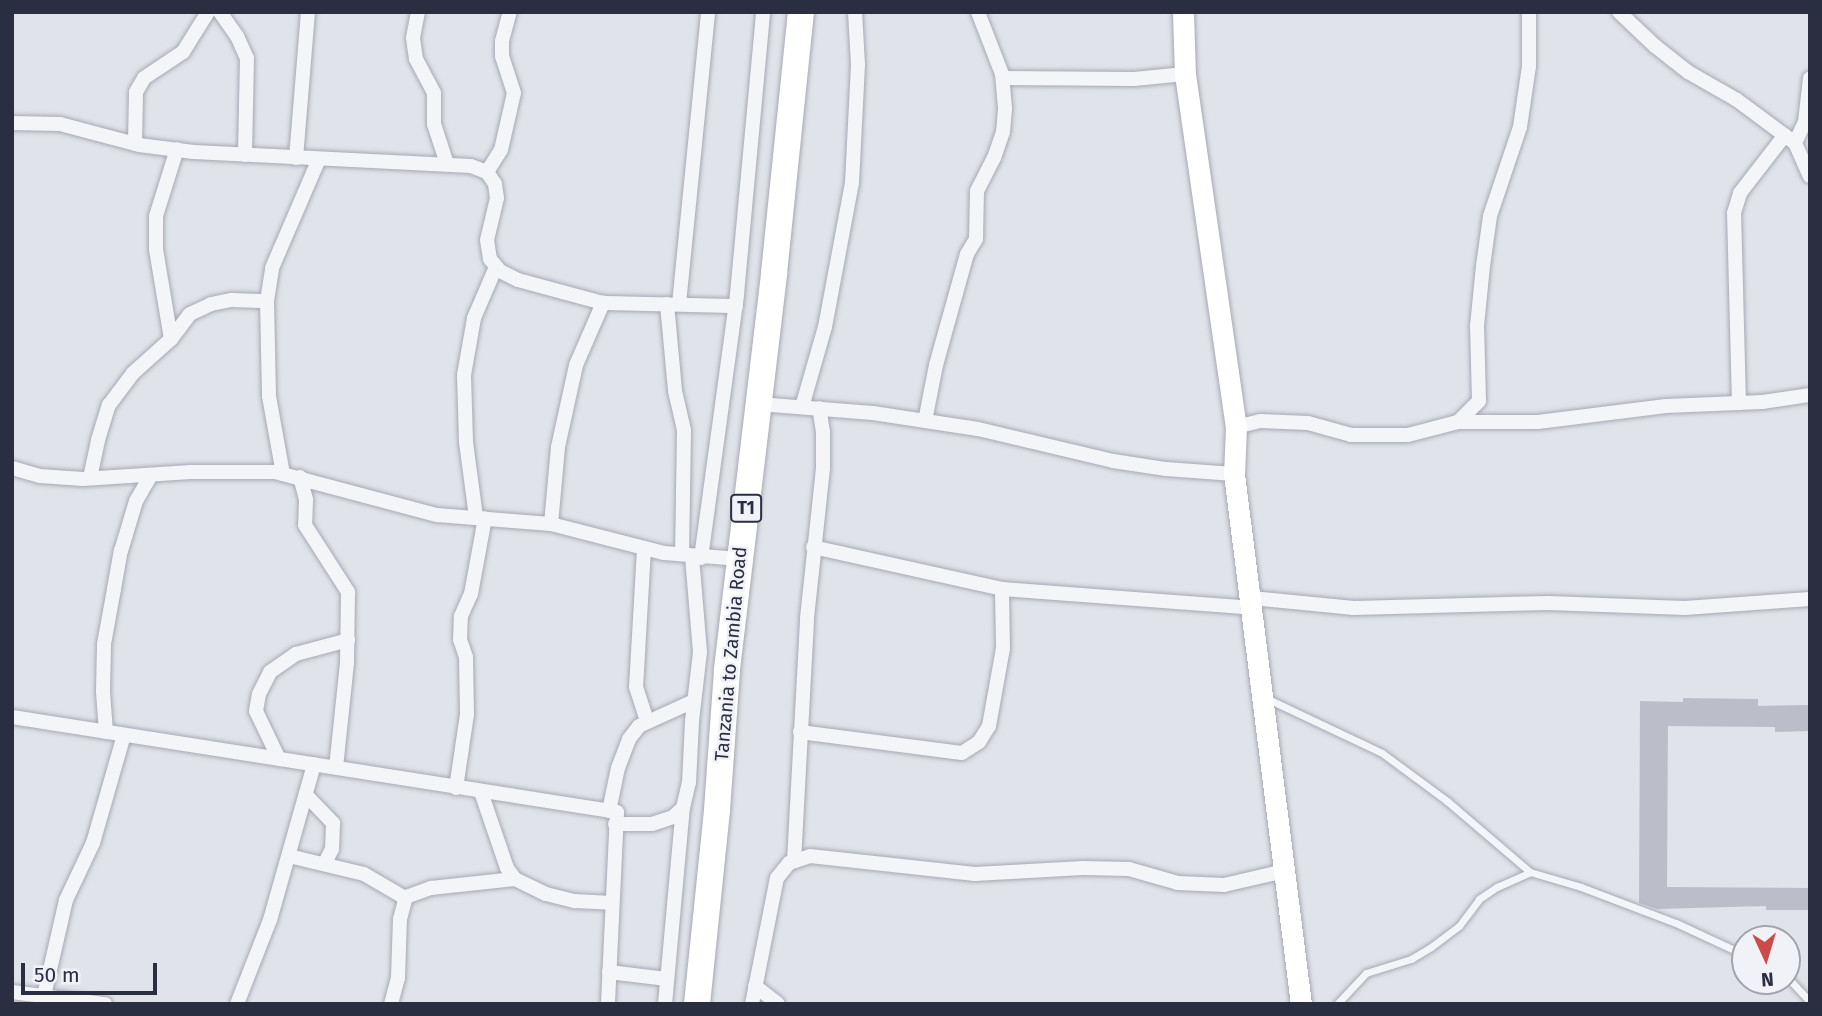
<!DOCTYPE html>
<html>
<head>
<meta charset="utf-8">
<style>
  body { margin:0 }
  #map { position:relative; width:1822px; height:1016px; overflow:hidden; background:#e1e3ea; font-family:"Fira Sans",sans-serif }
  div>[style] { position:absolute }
  .building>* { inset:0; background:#bbbec9 }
  .roads { filter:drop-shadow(0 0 2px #a6a9b4) drop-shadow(0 0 2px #a6a9b4) }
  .lane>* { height:7px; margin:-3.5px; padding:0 3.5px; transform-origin:3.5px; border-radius:3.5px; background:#f4f5f8 }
  .street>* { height:14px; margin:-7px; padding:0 7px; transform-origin:7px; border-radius:7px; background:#f4f5f8 }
  .secondary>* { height:21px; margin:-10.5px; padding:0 10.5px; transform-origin:10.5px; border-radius:10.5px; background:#fff }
  .highway>* { height:26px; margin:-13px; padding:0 13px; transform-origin:13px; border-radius:13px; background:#fff }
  span { translate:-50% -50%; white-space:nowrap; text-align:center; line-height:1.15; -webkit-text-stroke:5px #f1f2f7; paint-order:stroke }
  .shield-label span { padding:2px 5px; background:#f1f2f7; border:2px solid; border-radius:5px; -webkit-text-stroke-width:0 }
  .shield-label { font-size:18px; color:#2a2e41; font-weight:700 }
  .street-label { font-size:19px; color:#2a2e41 }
  .frame { position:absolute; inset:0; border:14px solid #2a2e41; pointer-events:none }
  .north { position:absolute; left:1731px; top:925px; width:70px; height:70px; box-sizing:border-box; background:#f1f2f7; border:2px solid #a1a4ae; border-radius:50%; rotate:176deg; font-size:19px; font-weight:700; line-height:28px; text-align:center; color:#2a2e41 }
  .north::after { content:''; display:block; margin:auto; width:24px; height:32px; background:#cc4b48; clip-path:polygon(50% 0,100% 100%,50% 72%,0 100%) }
  .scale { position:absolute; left:21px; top:963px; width:136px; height:32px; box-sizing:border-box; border:4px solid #2a2e41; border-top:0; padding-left:9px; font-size:21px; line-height:24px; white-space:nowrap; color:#2a2e41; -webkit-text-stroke:5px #f1f2f7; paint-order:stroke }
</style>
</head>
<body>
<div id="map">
  <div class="building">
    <div style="clip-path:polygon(1683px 698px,1758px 699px,1758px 706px,1810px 705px,1810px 731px,1775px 732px,1775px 727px,1668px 726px,1667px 887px,1810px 888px,1810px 910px,1766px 910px,1766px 906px,1657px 909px,1639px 903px,1640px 701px,1683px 702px)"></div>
  </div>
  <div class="roads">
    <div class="lane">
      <div style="left:1268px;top:699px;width:126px;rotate:25.3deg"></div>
      <div style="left:1382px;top:753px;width:81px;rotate:36.4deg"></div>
      <div style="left:1447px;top:801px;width:109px;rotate:40.5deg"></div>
      <div style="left:1530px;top:872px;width:53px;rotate:16.4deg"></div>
      <div style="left:1581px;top:887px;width:102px;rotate:20.8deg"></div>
      <div style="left:1676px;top:923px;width:76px;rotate:24.9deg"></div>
      <div style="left:1787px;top:977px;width:34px;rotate:47deg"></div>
      <div style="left:1337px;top:1004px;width:42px;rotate:-46.9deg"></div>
      <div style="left:1366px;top:973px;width:47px;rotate:-17.3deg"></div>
      <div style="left:1411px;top:959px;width:23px;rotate:-31deg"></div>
      <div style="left:1431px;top:947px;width:35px;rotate:-37deg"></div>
      <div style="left:1459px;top:926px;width:34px;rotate:-53deg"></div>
      <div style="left:1479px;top:899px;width:22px;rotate:-34deg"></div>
      <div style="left:1497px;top:887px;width:36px;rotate:-24deg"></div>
    </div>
    <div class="street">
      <div style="left:220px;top:12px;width:29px;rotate:55deg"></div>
      <div style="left:237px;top:36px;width:24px;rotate:66deg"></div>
      <div style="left:247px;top:58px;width:97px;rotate:91.2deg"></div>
      <div style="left:418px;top:12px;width:26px;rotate:101deg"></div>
      <div style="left:413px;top:38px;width:21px;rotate:82deg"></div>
      <div style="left:416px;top:59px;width:38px;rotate:62deg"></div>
      <div style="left:434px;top:93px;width:31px;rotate:90deg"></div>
      <div style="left:434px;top:124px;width:42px;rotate:72deg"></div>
      <div style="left:1619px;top:12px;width:50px;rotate:43.4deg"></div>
      <div style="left:1655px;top:46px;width:42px;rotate:38.2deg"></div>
      <div style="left:1688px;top:72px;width:56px;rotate:29.7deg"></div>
      <div style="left:1737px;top:100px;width:72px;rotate:36.6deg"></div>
      <div style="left:1795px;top:143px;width:36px;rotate:66deg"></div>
      <div style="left:1003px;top:78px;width:131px;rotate:0.4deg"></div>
      <div style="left:1134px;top:79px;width:51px;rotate:-5.6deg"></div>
      <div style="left:12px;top:123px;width:48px;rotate:1.2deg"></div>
      <div style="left:60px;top:124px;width:82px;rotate:14.9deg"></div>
      <div style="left:139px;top:145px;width:55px;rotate:7.3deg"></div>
      <div style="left:194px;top:152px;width:277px;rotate:2.9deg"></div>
      <div style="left:471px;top:166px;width:17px;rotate:21deg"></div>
      <div style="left:487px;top:172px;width:14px;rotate:56deg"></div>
      <div style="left:495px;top:184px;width:14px;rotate:82deg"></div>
      <div style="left:497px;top:198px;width:43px;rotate:103.4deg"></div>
      <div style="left:487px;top:240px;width:19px;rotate:81deg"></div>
      <div style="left:490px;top:259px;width:16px;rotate:50deg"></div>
      <div style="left:500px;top:271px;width:20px;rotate:27deg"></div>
      <div style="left:518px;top:280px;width:88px;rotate:15.1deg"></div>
      <div style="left:603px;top:303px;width:133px;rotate:1.3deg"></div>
      <div style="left:1795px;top:143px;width:23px;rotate:-65deg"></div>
      <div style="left:1805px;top:122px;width:44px;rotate:-83.5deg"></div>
      <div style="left:135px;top:144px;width:52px;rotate:-88.9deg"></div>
      <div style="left:136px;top:92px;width:16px;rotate:-60deg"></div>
      <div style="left:144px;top:78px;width:47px;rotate:-33.7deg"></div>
      <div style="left:183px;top:52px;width:47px;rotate:-58deg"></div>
      <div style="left:296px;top:158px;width:146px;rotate:-85.3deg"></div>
      <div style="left:487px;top:172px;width:26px;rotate:-58deg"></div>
      <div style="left:501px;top:150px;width:58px;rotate:-77.2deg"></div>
      <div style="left:514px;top:93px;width:39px;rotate:-108deg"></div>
      <div style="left:502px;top:56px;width:15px;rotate:-90deg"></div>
      <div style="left:502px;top:41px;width:30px;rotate:-75deg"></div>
      <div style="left:667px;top:304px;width:87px;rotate:84.7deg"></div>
      <div style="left:675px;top:391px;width:40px;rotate:77deg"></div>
      <div style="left:684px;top:430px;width:124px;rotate:90.9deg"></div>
      <div style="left:679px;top:304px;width:293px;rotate:-84.3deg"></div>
      <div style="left:171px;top:339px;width:91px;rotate:-99.5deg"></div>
      <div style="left:156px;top:249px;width:33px;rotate:-90deg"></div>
      <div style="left:156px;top:216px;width:70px;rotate:-72.6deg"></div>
      <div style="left:1739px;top:403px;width:190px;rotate:-91.5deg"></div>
      <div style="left:1734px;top:213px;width:21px;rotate:-73deg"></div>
      <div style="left:1740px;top:193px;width:73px;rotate:-52.2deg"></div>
      <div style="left:758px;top:404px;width:115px;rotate:4.5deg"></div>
      <div style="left:873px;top:413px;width:106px;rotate:8.7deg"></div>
      <div style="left:978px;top:429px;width:139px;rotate:13.3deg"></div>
      <div style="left:1113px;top:461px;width:54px;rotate:8.6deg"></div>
      <div style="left:1166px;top:469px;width:68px;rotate:4.2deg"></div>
      <div style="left:802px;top:407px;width:83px;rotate:-74deg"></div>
      <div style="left:825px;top:327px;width:147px;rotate:-79.4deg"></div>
      <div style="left:852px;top:183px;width:118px;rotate:-87.1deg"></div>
      <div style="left:858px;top:65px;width:53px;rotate:-93.2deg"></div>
      <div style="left:925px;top:421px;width:57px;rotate:-78.9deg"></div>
      <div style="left:936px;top:365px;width:115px;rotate:-74.4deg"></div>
      <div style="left:967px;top:254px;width:17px;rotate:-59deg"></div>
      <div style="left:976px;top:239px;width:48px;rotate:-88.8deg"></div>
      <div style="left:977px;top:191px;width:37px;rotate:-63deg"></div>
      <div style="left:994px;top:158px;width:28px;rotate:-71deg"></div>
      <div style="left:1003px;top:132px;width:24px;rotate:-85deg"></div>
      <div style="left:1005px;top:108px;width:34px;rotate:-95deg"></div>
      <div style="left:1002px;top:74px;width:66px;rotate:-111.2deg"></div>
      <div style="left:1458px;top:422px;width:80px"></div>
      <div style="left:1538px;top:422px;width:129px;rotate:-7.1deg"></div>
      <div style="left:1666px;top:406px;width:96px;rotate:-2.4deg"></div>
      <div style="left:1762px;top:402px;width:49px;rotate:-8.3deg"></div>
      <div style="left:1236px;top:427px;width:25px;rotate:-14deg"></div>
      <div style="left:1260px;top:421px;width:48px;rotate:2.4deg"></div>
      <div style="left:1308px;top:423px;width:45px;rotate:15.6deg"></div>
      <div style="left:1351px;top:435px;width:57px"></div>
      <div style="left:1408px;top:435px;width:52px;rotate:-14.6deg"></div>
      <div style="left:1458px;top:422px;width:30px;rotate:-45deg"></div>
      <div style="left:1479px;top:401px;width:75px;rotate:-91.5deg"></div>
      <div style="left:1477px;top:326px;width:60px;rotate:-84.3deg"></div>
      <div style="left:1483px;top:266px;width:50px;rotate:-82deg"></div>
      <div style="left:1490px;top:216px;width:94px;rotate:-71.4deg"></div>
      <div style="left:1520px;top:127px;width:62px;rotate:-81.6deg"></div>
      <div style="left:1529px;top:66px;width:54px;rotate:-90deg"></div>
      <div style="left:12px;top:468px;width:29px;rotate:16deg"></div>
      <div style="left:40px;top:476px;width:43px;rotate:4deg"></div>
      <div style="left:83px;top:479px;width:108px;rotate:-3.7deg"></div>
      <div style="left:191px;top:472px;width:84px"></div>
      <div style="left:275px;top:472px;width:168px;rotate:14.9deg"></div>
      <div style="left:437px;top:515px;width:114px;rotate:4.5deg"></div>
      <div style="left:551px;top:524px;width:117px;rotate:14.4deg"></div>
      <div style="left:664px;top:553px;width:76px;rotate:4.5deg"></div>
      <div style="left:283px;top:474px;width:79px;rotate:-100.2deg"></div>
      <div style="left:269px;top:396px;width:95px;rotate:-91.2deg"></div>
      <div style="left:267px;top:301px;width:33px;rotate:-81deg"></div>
      <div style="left:272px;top:268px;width:119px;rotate:-66.7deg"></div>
      <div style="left:300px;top:477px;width:24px;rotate:75deg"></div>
      <div style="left:306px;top:500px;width:25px;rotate:92deg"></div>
      <div style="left:305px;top:525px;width:80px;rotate:57.3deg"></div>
      <div style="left:348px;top:592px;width:71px;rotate:90.8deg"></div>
      <div style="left:347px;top:663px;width:105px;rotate:96deg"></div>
      <div style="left:90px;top:478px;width:39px;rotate:-78deg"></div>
      <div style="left:98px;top:440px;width:37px;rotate:-73deg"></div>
      <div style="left:109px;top:405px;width:40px;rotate:-53deg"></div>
      <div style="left:133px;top:373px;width:51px;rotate:-41.8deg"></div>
      <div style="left:171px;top:339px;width:31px;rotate:-53deg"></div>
      <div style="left:190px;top:314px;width:23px;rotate:-25deg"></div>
      <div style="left:211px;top:304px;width:21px;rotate:-11deg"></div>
      <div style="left:232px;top:300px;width:35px;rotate:2deg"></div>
      <div style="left:476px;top:517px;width:76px;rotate:-97.6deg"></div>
      <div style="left:466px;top:442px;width:67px;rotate:-91.7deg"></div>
      <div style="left:464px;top:375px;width:58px;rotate:-80deg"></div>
      <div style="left:474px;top:318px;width:56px;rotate:-66.7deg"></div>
      <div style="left:551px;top:524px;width:77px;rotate:-84.8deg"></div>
      <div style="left:558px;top:447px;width:84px;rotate:-77.6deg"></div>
      <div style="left:576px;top:365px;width:68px;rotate:-66.5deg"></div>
      <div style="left:813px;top:547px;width:194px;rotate:12.5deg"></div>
      <div style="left:1002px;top:589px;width:252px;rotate:4.3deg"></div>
      <div style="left:644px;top:549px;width:138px;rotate:93.3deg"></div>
      <div style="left:636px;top:687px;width:36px;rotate:72deg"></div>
      <div style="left:701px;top:558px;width:266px;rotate:-82.2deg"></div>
      <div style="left:737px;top:294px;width:283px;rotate:-84.7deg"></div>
      <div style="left:1252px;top:598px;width:102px;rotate:5.6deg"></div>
      <div style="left:1354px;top:608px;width:194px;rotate:-1.5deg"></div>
      <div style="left:1548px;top:603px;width:137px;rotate:2.1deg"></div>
      <div style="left:1685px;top:608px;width:125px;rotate:-4.1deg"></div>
      <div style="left:12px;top:717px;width:612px;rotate:8.92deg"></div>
      <div style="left:617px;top:812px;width:192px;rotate:92.7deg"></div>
      <div style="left:106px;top:732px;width:40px;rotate:-94.3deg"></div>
      <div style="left:103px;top:692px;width:48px;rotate:-88.8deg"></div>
      <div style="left:104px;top:644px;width:56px;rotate:-79.7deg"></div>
      <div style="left:114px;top:589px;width:39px;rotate:-80deg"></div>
      <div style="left:121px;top:551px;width:52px;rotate:-73.3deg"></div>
      <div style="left:136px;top:501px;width:30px;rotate:-60deg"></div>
      <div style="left:800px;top:732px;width:163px;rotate:7.4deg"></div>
      <div style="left:962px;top:753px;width:20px;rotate:-33deg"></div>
      <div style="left:979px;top:742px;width:19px;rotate:-58deg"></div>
      <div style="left:989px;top:726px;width:79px;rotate:-79.8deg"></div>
      <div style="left:1003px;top:648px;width:59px;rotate:-91deg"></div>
      <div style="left:279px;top:759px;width:53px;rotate:-115.6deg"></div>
      <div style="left:256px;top:711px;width:17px;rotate:-80deg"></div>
      <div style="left:259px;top:694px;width:25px;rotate:-63deg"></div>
      <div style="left:270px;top:672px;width:32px;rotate:-35deg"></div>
      <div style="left:296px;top:654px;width:54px;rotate:-15.1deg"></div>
      <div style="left:456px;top:788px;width:75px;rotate:-81.5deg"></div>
      <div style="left:467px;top:714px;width:57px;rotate:-91deg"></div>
      <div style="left:466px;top:657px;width:18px;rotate:-109deg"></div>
      <div style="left:460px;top:640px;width:24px;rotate:-88deg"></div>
      <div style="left:461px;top:616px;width:24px;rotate:-66deg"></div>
      <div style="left:471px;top:594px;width:77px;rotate:-79.6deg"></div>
      <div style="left:481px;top:792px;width:80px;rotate:71.1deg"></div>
      <div style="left:507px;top:868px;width:14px;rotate:54deg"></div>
      <div style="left:515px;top:879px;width:34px;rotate:26deg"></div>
      <div style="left:546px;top:894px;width:30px;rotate:14deg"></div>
      <div style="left:575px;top:901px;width:36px;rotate:3deg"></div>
      <div style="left:306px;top:795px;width:39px;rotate:46deg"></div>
      <div style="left:333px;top:823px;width:26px;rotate:92deg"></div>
      <div style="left:332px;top:849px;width:16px;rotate:117deg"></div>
      <div style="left:609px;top:811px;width:44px;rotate:-78.2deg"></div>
      <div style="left:618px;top:768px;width:31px;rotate:-69deg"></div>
      <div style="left:629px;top:739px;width:16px;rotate:-52deg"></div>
      <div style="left:639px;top:726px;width:60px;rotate:-24.4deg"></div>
      <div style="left:615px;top:824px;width:37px"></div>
      <div style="left:652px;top:824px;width:22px;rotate:-18deg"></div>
      <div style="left:673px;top:817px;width:13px;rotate:-42deg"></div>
      <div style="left:683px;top:808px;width:26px;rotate:-77deg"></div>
      <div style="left:689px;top:783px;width:62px;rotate:-87.2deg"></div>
      <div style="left:692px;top:721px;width:69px;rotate:-83.4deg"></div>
      <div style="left:700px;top:652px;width:96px;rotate:-94.8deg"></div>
      <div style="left:289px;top:856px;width:77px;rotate:13.5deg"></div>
      <div style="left:364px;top:874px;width:48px;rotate:30.3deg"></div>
      <div style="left:794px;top:861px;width:243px;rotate:-86.9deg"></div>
      <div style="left:807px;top:618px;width:151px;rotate:-83.9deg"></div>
      <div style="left:823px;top:468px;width:36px;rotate:-90deg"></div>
      <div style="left:823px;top:432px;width:24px;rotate:-99deg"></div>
      <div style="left:609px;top:972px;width:58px;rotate:6.9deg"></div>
      <div style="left:755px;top:986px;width:29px;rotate:38deg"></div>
      <div style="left:12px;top:992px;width:94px;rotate:7.4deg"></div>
      <div style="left:44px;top:996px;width:98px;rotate:-77.1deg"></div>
      <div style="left:66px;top:900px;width:63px;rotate:-64.7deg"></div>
      <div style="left:93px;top:843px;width:112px;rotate:-74deg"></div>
      <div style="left:237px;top:1004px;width:90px;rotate:-68.6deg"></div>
      <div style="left:270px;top:920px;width:162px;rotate:-74.2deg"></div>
      <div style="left:391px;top:1004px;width:27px;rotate:-75deg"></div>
      <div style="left:398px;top:978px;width:59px;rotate:-88.1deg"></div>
      <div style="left:400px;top:919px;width:23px;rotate:-75deg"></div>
      <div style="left:406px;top:897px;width:27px;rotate:-20deg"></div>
      <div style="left:431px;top:888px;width:84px;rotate:-6.1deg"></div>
      <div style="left:665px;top:1004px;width:197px;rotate:-84.8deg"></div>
      <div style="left:752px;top:1004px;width:128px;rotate:-78.8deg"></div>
      <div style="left:777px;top:878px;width:19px;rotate:-51deg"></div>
      <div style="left:789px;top:863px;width:22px;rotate:-18deg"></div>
      <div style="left:810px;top:856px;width:166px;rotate:6.2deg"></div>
      <div style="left:975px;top:874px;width:108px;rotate:-3.2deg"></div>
      <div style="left:1083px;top:868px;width:46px;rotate:1.2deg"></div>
      <div style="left:1129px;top:869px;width:51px;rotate:15.9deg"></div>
      <div style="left:1178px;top:883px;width:46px;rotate:2.5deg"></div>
      <div style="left:1224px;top:885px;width:63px;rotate:-12.9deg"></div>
    </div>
    <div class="secondary">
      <div style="left:1183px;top:12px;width:62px;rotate:88.2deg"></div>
      <div style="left:1185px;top:74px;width:357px;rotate:81.8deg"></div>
      <div style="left:1236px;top:427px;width:47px;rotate:92.4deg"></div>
      <div style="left:1234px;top:474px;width:534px;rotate:82.8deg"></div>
    </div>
    <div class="highway">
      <div style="left:697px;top:1004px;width:195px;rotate:-84.1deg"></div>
      <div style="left:717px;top:810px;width:141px;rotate:-85.9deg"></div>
      <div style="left:727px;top:669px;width:399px;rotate:-83.2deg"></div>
      <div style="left:774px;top:273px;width:262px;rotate:-84.1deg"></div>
    </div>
  </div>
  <div class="shield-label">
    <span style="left:746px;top:508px">T1</span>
  </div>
  <div class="street-label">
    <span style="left:731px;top:654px;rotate:-85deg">Tanzania to Zambia Road</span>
  </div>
  <div class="frame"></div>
  <div class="north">N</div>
  <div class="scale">50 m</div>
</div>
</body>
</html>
